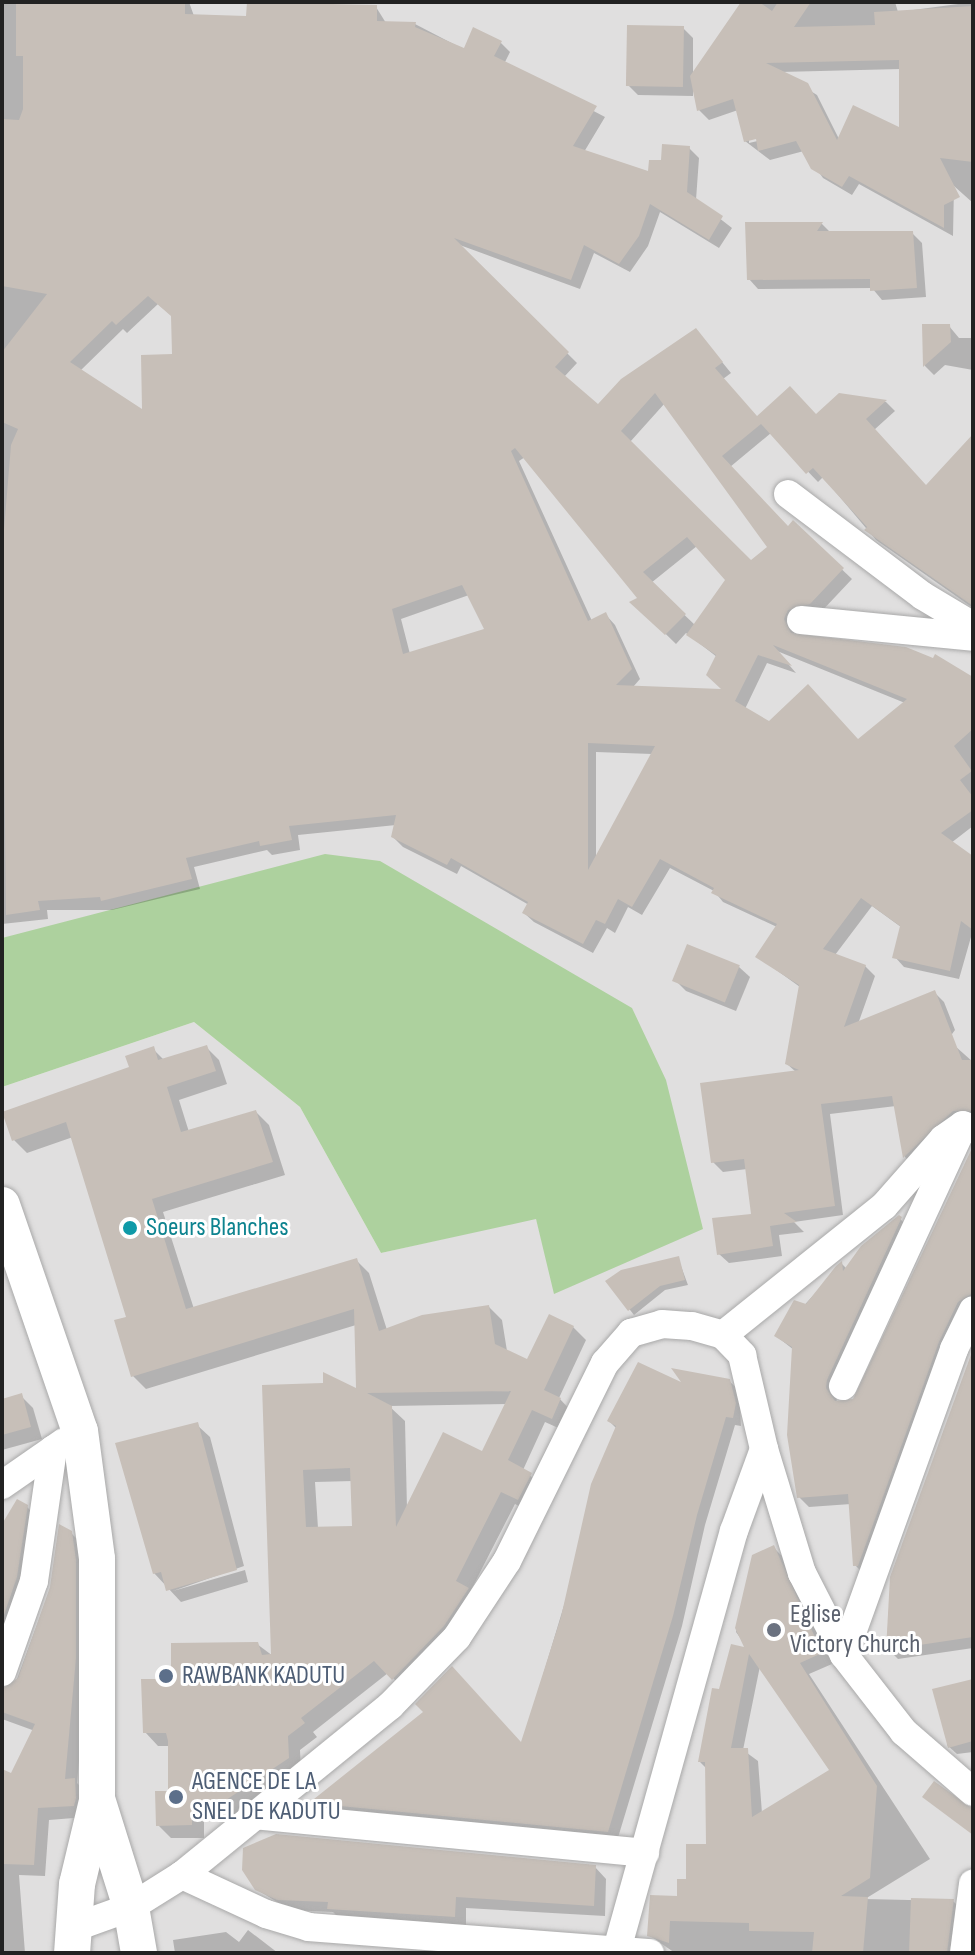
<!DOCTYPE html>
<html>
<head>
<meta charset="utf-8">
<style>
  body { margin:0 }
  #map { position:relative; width:975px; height:1955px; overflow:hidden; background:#f2efe9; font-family:"Sofia Sans Condensed",sans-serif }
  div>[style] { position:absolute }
  .residential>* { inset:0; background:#e0dfdf }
  .forest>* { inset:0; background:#add19e }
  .shadow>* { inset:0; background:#0003 }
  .building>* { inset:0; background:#c7bfb8; transform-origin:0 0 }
  .roads { filter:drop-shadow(0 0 2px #a9a9a9) drop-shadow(0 0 2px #a9a9a9) }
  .minor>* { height:28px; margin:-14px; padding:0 14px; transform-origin:14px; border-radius:14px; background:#fff }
  .tertiary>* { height:36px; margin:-18px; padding:0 18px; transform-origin:18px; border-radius:18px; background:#fff }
  .dots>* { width:22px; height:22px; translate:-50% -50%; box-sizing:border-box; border:4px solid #fff; border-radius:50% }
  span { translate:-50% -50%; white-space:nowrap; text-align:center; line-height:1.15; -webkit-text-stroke:6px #fff; paint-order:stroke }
  .culture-label { font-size:26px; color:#0d838f }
  .left { translate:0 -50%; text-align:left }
  .worship-label { font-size:26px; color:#5b616d }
  .service-label { font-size:26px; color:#4e5e75 }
  .frame { position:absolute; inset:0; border:4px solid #222; pointer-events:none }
</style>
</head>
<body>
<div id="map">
  <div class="residential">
    <div style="clip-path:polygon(2px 2px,973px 2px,973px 1953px,2px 1953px,2px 1087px,194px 1022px,300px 1107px,381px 1253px,536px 1218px,555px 1293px,703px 1228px,67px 925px,2px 938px)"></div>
  </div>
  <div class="forest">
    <div style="clip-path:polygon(325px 854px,380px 861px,632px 1008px,666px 1080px,703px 1229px,554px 1294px,536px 1219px,381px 1253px,300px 1107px,194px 1022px,2px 1087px,2px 938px)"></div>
  </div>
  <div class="shadow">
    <div style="clip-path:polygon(evenodd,2px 2px,189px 2px,194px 16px,248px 18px,249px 3px,376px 7px,386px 23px,415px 24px,465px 50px,500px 42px,510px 52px,504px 64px,605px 117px,584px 152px,650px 174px,689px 148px,699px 158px,696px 200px,732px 228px,719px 248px,660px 212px,648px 246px,630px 272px,594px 253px,580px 289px,457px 244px,577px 363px,564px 377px,598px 407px,696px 330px,731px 373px,723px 379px,758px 418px,816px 416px,839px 395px,886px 402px,895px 411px,874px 430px,926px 487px,973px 437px,973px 608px,876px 540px,823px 477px,818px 482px,771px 433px,730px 467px,788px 529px,793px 523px,852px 579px,820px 613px,793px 630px,796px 637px,973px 679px,973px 826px,951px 843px,973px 858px,973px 930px,959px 979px,904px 967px,895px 957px,901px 927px,872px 906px,835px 955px,865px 966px,875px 976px,858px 1024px,934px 992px,944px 1002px,955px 1030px,927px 1068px,955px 1046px,973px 1062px,973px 1119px,914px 1166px,905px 1157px,896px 1106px,830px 1114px,843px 1215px,794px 1222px,804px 1232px,779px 1235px,782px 1256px,729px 1263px,719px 1254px,753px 1216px,747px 1169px,723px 1172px,713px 1162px,796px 1072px,787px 1064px,800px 987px,758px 957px,777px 927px,723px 902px,714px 891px,670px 868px,642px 915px,628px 907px,615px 933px,607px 928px,593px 953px,534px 922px,524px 913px,529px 905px,461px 866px,457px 874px,403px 847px,393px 837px,396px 825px,298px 835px,300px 850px,272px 855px,267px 850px,194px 867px,200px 889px,174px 895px,112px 910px,47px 910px,48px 919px,2px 924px,2px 2px,158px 304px,173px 317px,174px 356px,144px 413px,80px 371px,123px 329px,127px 333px,158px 304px,2px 2px,665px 403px,770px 547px,751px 563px,630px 442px,665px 403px,2px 2px,525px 457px,640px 599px,633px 602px,676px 644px,686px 633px,717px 657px,726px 691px,633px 687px,640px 679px,615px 625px,606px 615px,592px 621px,519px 461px,525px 457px,2px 2px,697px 546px,727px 580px,696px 626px,651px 583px,697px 546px,2px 2px,469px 595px,487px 630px,410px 654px,401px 619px,469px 595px,2px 2px,777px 651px,905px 703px,858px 741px,769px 724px,745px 709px,767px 663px,796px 673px,777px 651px,2px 2px,596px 752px,652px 754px,596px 857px,596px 752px)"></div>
    <div style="clip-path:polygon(evenodd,743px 2px,895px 2px,898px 12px,973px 2px,973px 203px,954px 186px,953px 236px,859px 184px,852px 195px,823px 178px,804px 151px,770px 160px,745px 141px,738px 110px,709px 120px,699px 110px,693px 88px,693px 96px,638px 95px,628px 85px,683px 28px,693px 38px,693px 75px,743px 2px,901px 69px,901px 130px,839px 139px,817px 95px,780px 72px,901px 69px,743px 2px,749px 139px,766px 139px,749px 143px,749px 139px)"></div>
    <div style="clip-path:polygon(748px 224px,822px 224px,831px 233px,912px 233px,922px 243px,926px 297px,882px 300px,872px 288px,758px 289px,749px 279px)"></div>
    <div style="clip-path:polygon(924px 326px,949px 326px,959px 338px,973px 338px,973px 370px,945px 365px,934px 375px,925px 366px)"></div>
    <div style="clip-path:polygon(688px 947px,739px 967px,750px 977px,736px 1011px,686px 991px,675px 980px)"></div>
    <div style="clip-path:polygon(evenodd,206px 1047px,219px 1060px,227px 1084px,179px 1100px,189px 1132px,256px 1112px,269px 1125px,285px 1175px,163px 1212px,194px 1309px,356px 1260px,369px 1273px,387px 1330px,489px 1307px,502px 1320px,507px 1351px,528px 1361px,573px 1327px,586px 1340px,559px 1398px,573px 1413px,565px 1431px,545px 1422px,523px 1470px,544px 1487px,531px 1512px,515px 1504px,470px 1592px,481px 1603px,406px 1691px,388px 1673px,313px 1732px,317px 1737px,300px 1750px,301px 1771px,231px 1819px,204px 1819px,204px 1838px,171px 1838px,158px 1825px,170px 1793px,170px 1746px,158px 1746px,145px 1732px,173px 1681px,257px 1644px,273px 1656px,264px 1387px,358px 1392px,356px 1325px,146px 1389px,133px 1376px,129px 1318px,73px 1137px,27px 1153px,14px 1140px,131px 1069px,153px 1049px,164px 1060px,206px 1047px,507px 1404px,483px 1454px,407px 1509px,405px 1421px,389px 1406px,507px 1404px,206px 1047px,353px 1481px,354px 1528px,318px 1528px,315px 1482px,353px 1481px)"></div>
    <div style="clip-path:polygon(973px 1150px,973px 1306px,865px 1575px,855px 1565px,851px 1504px,809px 1507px,799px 1497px,794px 1350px,776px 1336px,842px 1264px,847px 1269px,899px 1218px,911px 1229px,836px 1390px,837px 1403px,855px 1401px)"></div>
    <div style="clip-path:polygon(678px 1258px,688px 1285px,665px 1290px,634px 1315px,608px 1282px)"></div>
    <div style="clip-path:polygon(973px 1363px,973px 1648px,898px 1659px,888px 1649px)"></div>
    <div style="clip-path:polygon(639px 1364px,687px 1387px,729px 1381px,739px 1390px,741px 1426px,735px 1425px,705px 1525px,682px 1626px,617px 1841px,321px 1812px,312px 1804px,426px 1713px,522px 1745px,617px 1429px,609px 1421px)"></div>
    <div style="clip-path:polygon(21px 1396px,33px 1408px,42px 1439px,2px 1450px,2px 1401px)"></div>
    <div style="clip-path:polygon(197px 1425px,210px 1437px,244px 1566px,173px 1591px,245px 1570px,248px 1582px,181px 1602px,154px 1573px)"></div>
    <div style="clip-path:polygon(27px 1507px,39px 1519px,2px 1671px,2px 1528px)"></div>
    <div style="clip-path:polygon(71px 1533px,83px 1545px,87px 1672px,77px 1783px,86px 1792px,86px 1817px,49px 1820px,45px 1876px,19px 1875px,25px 1953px,2px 1953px,2px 1771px,12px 1776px,35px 1731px,2px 1719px,2px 1689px,14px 1687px)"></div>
    <div style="clip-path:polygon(evenodd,774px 1548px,785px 1559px,832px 1664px,809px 1674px,930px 1859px,865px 1899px,953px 1901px,964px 1912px,959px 1953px,675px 1953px,649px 1935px,679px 1898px,708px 1846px,707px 1769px,700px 1762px,721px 1692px,749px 1650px,736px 1632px,753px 1557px,774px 1548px,760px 1666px,831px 1770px,762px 1813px,758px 1761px,743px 1750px,760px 1666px)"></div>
    <div style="clip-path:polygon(973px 1681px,973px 1752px,957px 1754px,947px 1745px)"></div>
    <div style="clip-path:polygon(595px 1867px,606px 1879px,605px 1916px,466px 1908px,466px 1928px,341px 1920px,333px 1912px,290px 1910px,256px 1889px)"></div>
    <div style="clip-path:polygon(248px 1930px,278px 1953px,175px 1953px,173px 1940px,226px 1932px,239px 1942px)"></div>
  </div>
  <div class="building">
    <div style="clip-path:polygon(evenodd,16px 2px,185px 2px,185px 14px,246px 16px,247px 2px,377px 5px,377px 21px,416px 22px,415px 27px,464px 48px,473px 27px,502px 41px,494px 56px,597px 106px,573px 146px,648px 171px,649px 160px,661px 160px,662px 144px,690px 146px,687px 192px,723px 216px,709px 240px,650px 204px,639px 236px,619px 264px,584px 245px,571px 280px,454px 238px,569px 352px,555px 367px,598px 404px,621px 379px,696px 328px,723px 362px,715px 368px,757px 416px,790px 386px,816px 414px,839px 393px,887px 400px,866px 419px,926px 485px,973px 434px,973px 606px,864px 530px,867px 527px,813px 468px,806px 474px,761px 424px,722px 456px,788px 526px,793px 520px,844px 568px,810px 604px,788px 610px,784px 619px,791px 633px,906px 647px,933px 658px,935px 654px,973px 677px,973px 729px,954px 746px,972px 771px,960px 780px,973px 797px,973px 810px,941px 833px,973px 856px,973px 930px,961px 921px,950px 971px,892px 958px,900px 926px,861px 898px,823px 949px,866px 965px,844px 1027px,935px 990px,962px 1060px,973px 1060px,973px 1111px,953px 1111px,903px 1158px,892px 1096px,821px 1104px,835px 1206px,784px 1213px,797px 1222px,770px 1226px,773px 1246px,717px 1255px,712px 1218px,751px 1214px,744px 1159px,711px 1163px,700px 1083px,799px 1070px,785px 1064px,799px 985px,755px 957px,777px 924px,711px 893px,714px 888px,660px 859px,632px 907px,618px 899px,605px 924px,596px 920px,583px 944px,522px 913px,528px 902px,451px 858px,447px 865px,391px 837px,396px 815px,289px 826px,292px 840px,260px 846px,259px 841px,186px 858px,192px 879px,101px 901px,100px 897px,38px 901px,40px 910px,6px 915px,2px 554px,11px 445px,18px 429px,2px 422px,2px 352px,47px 294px,2px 286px,2px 119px,19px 120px,23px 109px,23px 56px,16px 56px,16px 2px,148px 296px,171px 316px,172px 354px,141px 355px,142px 409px,70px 362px,112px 321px,116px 325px,148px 296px,16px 2px,655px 393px,767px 547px,751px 560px,621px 431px,655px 393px,16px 2px,515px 448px,637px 598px,629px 602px,665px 635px,686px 614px,643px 572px,687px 537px,725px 580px,686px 635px,716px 655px,706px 675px,721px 689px,616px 685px,632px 669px,606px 612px,588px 621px,511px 451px,515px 448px,16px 2px,462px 585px,484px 629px,403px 654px,392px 609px,462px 585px,16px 2px,773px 645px,907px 699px,858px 739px,808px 684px,769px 721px,735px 701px,758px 655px,792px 666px,773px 645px,16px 2px,588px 743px,655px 746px,588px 870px,588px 743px)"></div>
    <div style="clip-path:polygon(evenodd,741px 2px,759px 2px,772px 11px,778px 2px,811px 2px,794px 27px,875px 25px,874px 12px,973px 6px,973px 162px,940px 158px,960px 197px,944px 205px,944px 228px,849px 176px,842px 187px,811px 169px,796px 141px,758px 151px,756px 139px,744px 142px,733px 99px,697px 111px,690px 76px,741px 2px,899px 60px,899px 127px,853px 105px,837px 140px,808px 83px,766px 63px,899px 60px)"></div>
    <div style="left:627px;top:25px;width:57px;height:61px;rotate:1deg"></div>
    <div style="clip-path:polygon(745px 222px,823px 222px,817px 231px,913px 231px,917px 288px,870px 291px,870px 279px,747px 280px)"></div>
    <div style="clip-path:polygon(922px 324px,950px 324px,951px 342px,923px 367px)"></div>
    <div style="left:687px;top:944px;width:57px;height:40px;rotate:22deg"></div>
    <div style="clip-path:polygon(evenodd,207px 1045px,216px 1071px,167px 1087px,181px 1132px,256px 1110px,273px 1162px,152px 1199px,186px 1309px,357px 1258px,379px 1331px,422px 1315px,489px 1305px,495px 1344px,527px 1359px,549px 1314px,574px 1326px,544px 1390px,561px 1398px,552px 1419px,532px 1410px,508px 1460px,532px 1473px,518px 1500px,501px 1492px,456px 1581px,469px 1588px,444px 1626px,392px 1680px,374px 1661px,301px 1718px,305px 1723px,288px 1736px,289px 1758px,217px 1806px,192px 1807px,192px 1825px,156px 1826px,155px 1791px,168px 1791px,168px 1741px,166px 1733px,143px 1733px,141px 1679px,171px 1679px,171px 1643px,258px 1642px,262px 1655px,271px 1654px,262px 1385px,323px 1383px,323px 1372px,356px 1388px,354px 1309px,131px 1377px,114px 1320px,126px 1317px,66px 1122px,12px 1141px,2px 1112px,129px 1067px,125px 1056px,154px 1046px,158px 1060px,207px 1045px,511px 1391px,482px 1451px,443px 1432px,396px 1527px,392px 1406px,367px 1393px,511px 1391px,207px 1045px,350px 1468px,352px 1526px,306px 1527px,303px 1470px,350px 1468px)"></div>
    <div style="clip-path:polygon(973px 1146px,973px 1293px,958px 1302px,939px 1342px,858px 1566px,853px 1566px,848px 1494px,797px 1498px,787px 1435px,792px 1347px,774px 1336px,794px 1300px,806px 1304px,836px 1266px,842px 1261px,843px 1271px,861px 1246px,899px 1215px,902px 1217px,827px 1380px,826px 1388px,835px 1401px,853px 1399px)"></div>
    <div style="clip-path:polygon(679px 1256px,685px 1280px,660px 1286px,628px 1311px,605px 1281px,621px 1270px)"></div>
    <div style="clip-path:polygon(973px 1349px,973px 1637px,886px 1650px,890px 1577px)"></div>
    <div style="clip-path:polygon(638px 1362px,681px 1382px,671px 1368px,730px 1379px,736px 1403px,733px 1418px,726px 1417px,697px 1515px,673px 1616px,608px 1832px,309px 1803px,423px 1712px,415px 1704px,452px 1666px,521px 1742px,561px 1617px,591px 1484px,616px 1426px,607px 1421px)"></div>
    <div style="clip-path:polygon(22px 1393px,31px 1427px,2px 1435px,2px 1399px)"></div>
    <div style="clip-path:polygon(198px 1422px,237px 1570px,166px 1591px,161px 1572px,153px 1574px,115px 1443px)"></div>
    <div style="clip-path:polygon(17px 1499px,28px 1505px,17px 1577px,2px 1621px,2px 1524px)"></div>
    <div style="clip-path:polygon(59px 1524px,72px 1531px,76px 1560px,76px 1658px,65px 1779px,75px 1778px,76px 1798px,74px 1806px,38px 1808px,34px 1865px,2px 1864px,2px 1769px,11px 1773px,35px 1724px,2px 1712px,2px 1689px,18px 1678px,50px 1587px)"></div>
    <div style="clip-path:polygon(evenodd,774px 1545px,822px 1653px,800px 1663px,877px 1786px,870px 1878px,841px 1896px,868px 1897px,863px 1953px,812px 1953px,814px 1932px,749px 1931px,749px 1923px,670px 1921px,669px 1943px,647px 1936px,650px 1895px,677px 1896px,677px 1879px,686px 1879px,686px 1844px,706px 1844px,705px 1762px,698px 1762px,712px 1688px,719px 1689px,731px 1644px,744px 1647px,735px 1628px,752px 1555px,774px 1545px,749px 1654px,829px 1770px,752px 1817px,748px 1748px,731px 1748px,749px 1654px)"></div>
    <div style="clip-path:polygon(973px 1679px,973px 1741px,948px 1748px,932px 1689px)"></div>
    <div style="clip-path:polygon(934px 1781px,973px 1809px,973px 1835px,922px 1797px)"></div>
    <div style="clip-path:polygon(276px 1834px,596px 1865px,594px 1906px,456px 1897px,455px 1917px,327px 1909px,328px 1902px,277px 1900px,255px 1890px,242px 1870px,243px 1848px)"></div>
    <div style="clip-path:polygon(911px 1898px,954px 1899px,947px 1953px,909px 1953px)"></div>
  </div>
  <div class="roads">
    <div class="minor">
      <div style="left:788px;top:494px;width:169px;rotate:37.1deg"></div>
      <div style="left:923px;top:596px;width:58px;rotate:31deg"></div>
      <div style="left:801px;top:620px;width:173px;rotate:5.6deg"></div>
      <div style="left:723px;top:1335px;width:206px;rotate:-38.7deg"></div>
      <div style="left:884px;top:1206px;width:89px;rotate:-48.6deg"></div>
      <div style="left:943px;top:1139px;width:24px;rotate:-35deg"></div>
      <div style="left:963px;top:1125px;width:11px;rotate:22deg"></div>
      <div style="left:843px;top:1386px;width:279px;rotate:-65.2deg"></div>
      <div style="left:2px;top:1485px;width:75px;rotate:-34.7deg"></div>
      <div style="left:844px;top:1655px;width:325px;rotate:-70.2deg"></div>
      <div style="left:954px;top:1349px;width:43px;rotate:-64deg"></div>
      <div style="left:2px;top:1672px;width:96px;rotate:-70.6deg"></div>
      <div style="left:34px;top:1581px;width:133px;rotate:-81.8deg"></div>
      <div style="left:252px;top:1815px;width:395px;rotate:5.5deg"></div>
      <div style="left:182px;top:1875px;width:93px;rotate:24.9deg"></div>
      <div style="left:266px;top:1914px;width:45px;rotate:16.8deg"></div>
      <div style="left:309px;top:1927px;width:342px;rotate:4.4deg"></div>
      <div style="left:70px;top:1929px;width:65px;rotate:-19.8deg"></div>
      <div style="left:131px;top:1907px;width:60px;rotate:-32.1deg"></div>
      <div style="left:182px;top:1875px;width:268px;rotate:-39.1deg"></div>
      <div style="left:390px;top:1706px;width:96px;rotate:-45.8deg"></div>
      <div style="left:457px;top:1637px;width:91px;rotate:-56.7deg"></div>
      <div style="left:507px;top:1561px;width:221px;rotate:-63.7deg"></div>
      <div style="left:605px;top:1363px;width:40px;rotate:-49deg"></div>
      <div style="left:631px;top:1333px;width:32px;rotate:-16deg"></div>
      <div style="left:662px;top:1324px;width:30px;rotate:4deg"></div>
      <div style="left:692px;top:1326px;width:32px;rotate:16deg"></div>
      <div style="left:723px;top:1335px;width:28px;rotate:46deg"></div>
      <div style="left:742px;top:1355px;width:97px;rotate:76.8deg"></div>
      <div style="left:764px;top:1449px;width:130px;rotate:73deg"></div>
      <div style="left:802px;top:1573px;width:92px;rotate:62.9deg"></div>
      <div style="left:844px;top:1655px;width:98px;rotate:52.1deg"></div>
      <div style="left:904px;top:1732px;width:91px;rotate:41deg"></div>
      <div style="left:616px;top:1953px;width:438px;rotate:-74.4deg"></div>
      <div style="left:734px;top:1531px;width:87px;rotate:-69.9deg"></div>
      <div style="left:964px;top:1953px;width:70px;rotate:-82.6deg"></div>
    </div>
    <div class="tertiary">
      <div style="left:2px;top:1205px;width:239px;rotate:71deg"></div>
      <div style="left:80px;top:1431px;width:129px;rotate:82.4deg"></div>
      <div style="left:97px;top:1559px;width:242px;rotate:90deg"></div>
      <div style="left:97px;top:1801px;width:85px;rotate:103.5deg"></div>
      <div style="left:77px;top:1884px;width:69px;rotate:94.1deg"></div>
      <div style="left:98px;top:1802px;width:110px;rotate:72.6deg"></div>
      <div style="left:131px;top:1907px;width:47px;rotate:80.1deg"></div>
    </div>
  </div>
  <div class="dots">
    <div style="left:130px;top:1228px;background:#0f9aa8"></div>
    <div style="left:774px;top:1630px;background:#6b7280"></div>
    <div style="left:166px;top:1676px;background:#5c6f8a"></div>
    <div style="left:176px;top:1797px;background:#5c6f8a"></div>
  </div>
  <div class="culture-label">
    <span class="left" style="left:146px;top:1228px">Soeurs Blanches</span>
  </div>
  <div class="worship-label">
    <span class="left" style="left:790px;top:1630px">Eglise<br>Victory Church</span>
  </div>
  <div class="service-label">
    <span class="left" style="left:182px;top:1676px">RAWBANK KADUTU</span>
    <span class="left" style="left:192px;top:1797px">AGENCE DE LA<br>SNEL DE KADUTU</span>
  </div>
  <div class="frame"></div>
</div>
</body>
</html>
